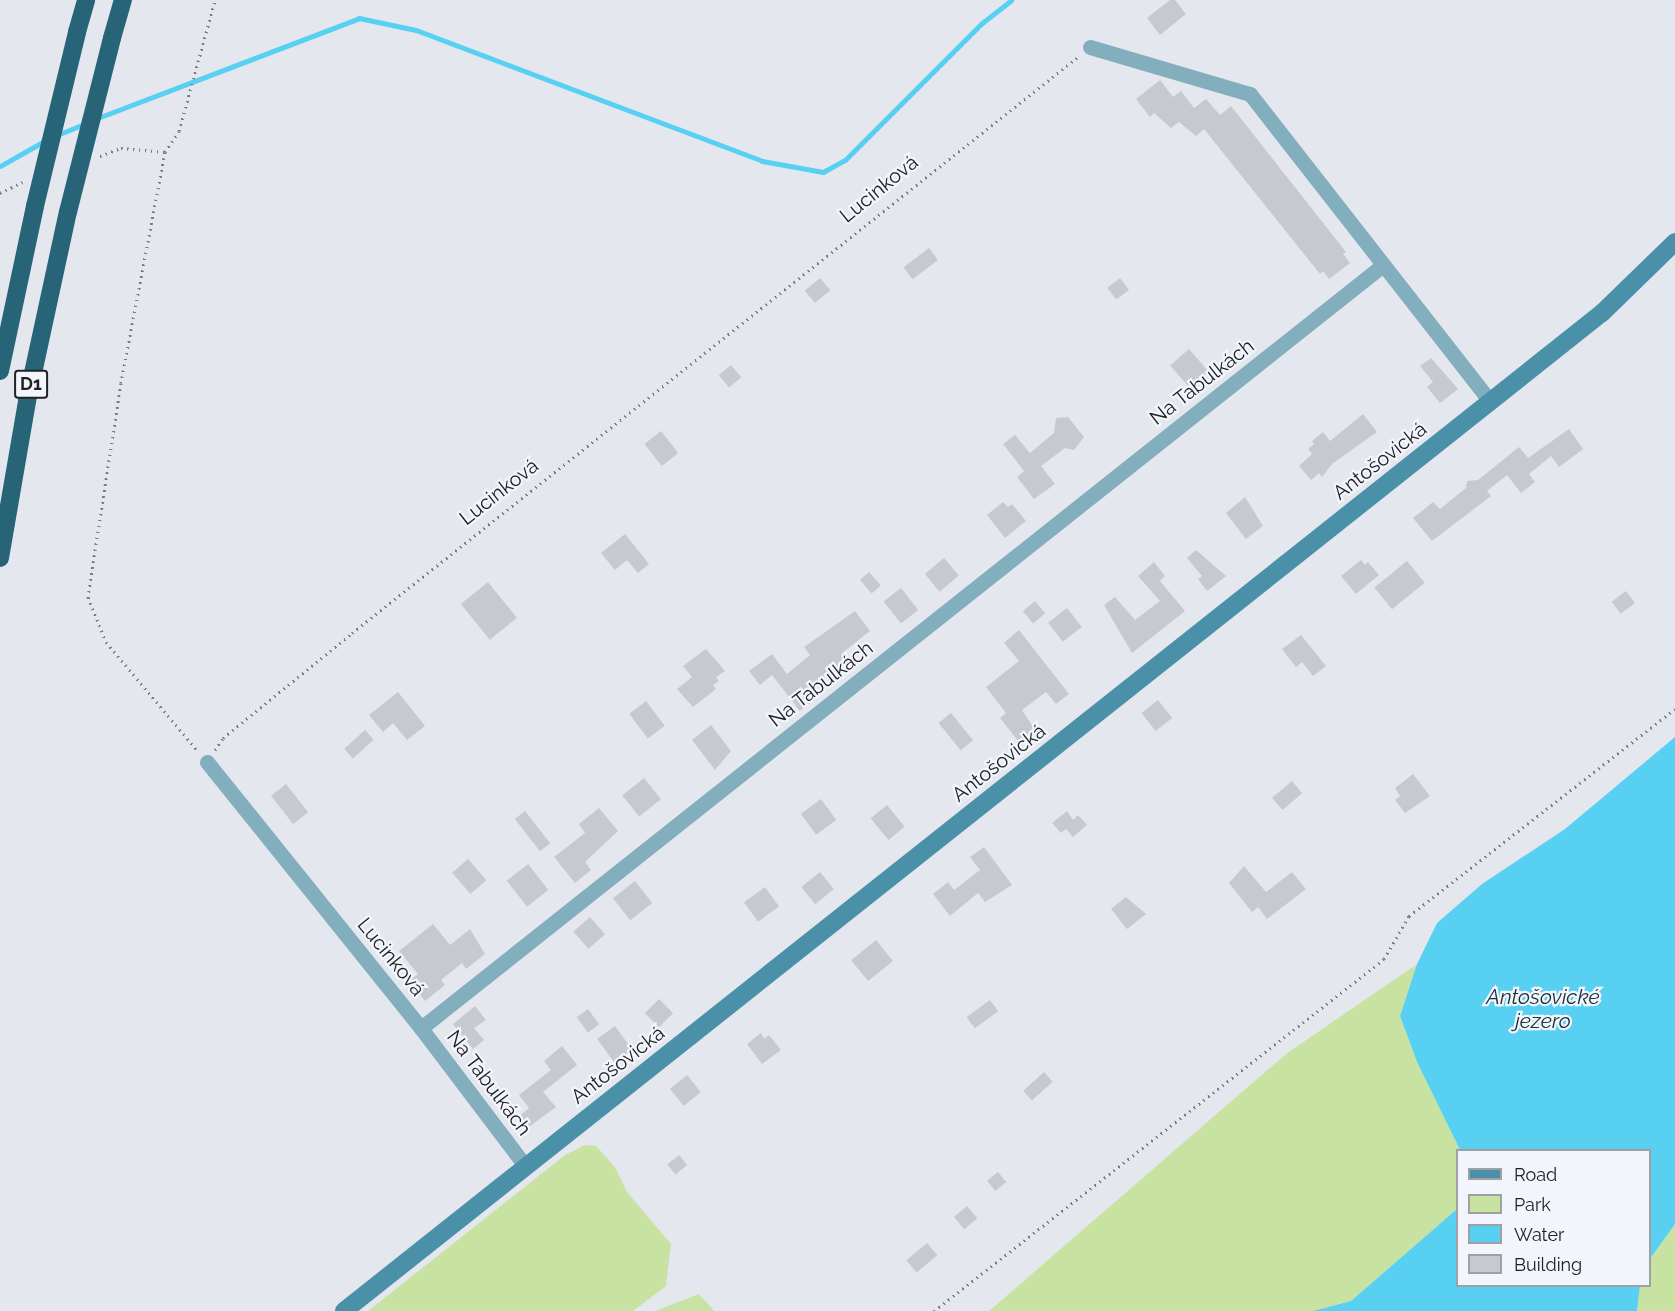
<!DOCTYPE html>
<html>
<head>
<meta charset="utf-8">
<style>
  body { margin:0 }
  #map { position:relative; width:1675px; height:1311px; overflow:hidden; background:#e5e7ef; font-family:Raleway,sans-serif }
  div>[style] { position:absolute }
  .green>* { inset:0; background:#c8e3a1 }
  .water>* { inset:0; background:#58d0f2 }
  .stream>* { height:5px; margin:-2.5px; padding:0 2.5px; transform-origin:2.5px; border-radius:2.5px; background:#58d0f2 }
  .building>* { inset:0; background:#c7c9d1; transform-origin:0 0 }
  .path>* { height:3px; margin-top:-1.5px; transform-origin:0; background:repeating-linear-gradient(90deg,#7a7c81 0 1.5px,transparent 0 6px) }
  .street>* { height:15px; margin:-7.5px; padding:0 7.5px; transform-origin:7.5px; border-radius:7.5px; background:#82aebe }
  .secondary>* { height:18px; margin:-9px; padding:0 9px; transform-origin:9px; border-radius:9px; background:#4b90a9 }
  .highway>* { height:18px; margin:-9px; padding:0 9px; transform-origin:9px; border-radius:9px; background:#276478 }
  .highway-bridge>* { height:18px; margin:-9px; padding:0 9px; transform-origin:9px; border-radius:9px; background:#276478 }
  span { translate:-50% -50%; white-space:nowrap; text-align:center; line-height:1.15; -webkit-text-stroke:4.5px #f2f5fc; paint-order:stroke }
  .shield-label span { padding:2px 4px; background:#f2f5fc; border:2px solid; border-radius:4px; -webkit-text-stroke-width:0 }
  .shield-label { font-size:18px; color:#202123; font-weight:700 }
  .street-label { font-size:20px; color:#202123 }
  .water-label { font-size:21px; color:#1a2f36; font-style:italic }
  .legend { position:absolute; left:1456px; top:1149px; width:195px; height:138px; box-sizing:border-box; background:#f2f5fc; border:2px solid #9ea0a5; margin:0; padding:8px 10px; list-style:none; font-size:18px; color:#202123 }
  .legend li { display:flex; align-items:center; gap:12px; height:30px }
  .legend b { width:30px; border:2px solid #9ea0a5 }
</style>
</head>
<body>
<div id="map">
  <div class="green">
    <div style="clip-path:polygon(1417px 964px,1400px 1016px,1417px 1062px,1460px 1150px,1457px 1209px,1351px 1301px,1313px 1311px,989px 1311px,1286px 1054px)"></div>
    <div style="clip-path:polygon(585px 1145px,596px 1146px,615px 1167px,627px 1192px,671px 1244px,666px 1286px,633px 1311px,368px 1311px,565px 1155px)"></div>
    <div style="clip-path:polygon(1675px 1224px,1675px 1311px,1637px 1311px,1640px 1286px,1650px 1286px,1650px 1259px)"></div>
    <div style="clip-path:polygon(699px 1294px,714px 1311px,655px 1311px)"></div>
  </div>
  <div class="water">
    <div style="clip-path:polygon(1675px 737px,1675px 1224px,1650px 1259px,1650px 1150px,1460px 1150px,1417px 1062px,1400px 1016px,1417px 964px,1437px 923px,1482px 884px,1565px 829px)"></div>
    <div style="clip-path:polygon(1457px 1209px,1458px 1286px,1640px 1286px,1637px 1311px,1313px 1311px,1351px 1301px)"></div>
  </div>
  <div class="stream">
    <div style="left:95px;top:119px;width:283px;rotate:-20.9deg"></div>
    <div style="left:359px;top:18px;width:58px;rotate:11.9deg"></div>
    <div style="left:416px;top:30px;width:370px;rotate:20.7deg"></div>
    <div style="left:762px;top:161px;width:62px;rotate:10.2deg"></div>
    <div style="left:823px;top:172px;width:25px;rotate:-29deg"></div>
    <div style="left:845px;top:160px;width:194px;rotate:-45deg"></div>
    <div style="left:982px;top:23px;width:37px;rotate:-38deg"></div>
    <div style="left:57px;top:135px;width:32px;rotate:-22deg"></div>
    <div style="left:0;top:166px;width:55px;rotate:-29.4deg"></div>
  </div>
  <div class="building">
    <div style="clip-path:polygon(1170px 0,1175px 0,1186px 14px,1160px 35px,1147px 18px)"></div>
    <div style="clip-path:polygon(1160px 80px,1173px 97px,1181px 91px,1194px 108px,1206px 99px,1220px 115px,1231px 106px,1346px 252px,1343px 254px,1350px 263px,1329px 279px,1323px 271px,1320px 274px,1204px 129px,1196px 136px,1179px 122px,1171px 128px,1154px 113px,1150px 117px,1136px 99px)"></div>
    <div style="left:929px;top:248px;width:15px;height:32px;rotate:53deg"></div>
    <div style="left:820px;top:278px;width:16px;height:20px;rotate:50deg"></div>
    <div style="left:1120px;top:278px;width:15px;height:16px;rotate:53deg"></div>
    <div style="left:1189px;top:349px;width:30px;height:25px;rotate:49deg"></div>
    <div style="clip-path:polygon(1431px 358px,1458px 389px,1440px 403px,1427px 387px,1433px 382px,1420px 366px)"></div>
    <div style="left:731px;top:365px;width:16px;height:16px;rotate:50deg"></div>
    <div style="clip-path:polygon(1363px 414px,1377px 432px,1332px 464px,1322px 477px,1319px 473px,1311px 480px,1299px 466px,1312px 454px,1308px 449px,1314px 444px,1312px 441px,1323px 432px,1330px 441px)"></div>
    <div style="clip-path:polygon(1068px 417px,1084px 437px,1074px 450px,1065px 448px,1041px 466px,1055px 484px,1034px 499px,1017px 477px,1024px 471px,1003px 444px,1015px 435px,1030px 453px,1054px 433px,1056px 418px)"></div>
    <div style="clip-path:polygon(1569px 429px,1583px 449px,1559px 467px,1551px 456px,1529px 474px,1535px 482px,1521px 493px,1507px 475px,1487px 491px,1491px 496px,1432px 541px,1413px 518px,1433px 502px,1440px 509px,1466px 488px,1467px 481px,1478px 480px,1519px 447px,1528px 458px)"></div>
    <div style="left:661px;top:431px;width:28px;height:21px;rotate:52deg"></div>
    <div style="clip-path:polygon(1245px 497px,1263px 526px,1246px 539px,1226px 513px)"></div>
    <div style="clip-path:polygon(1003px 502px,1008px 507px,1012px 504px,1026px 521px,1005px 538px,987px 515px)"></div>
    <div style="clip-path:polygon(625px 534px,649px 564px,638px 573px,627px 560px,615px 570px,601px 553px)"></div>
    <div style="clip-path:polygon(1196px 550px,1226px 576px,1207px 591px,1198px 579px,1202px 576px,1187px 558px)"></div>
    <div style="left:944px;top:558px;width:23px;height:25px;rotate:50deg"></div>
    <div style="clip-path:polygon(1361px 560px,1365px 565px,1368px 562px,1379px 575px,1356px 594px,1341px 576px)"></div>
    <div style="left:1407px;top:561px;width:28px;height:42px;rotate:51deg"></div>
    <div style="clip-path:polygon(1154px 562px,1165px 576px,1160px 581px,1185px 611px,1132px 653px,1104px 605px,1115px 597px,1135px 620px,1160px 601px,1138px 576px)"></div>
    <div style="left:869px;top:572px;width:18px;height:12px;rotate:49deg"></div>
    <div style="left:488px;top:582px;width:46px;height:35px;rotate:51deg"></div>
    <div style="left:901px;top:588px;width:28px;height:22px;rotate:52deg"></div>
    <div style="left:1626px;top:591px;width:15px;height:18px;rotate:53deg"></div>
    <div style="left:1035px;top:601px;width:16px;height:16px;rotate:50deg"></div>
    <div style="left:1067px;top:608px;width:24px;height:24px;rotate:52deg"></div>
    <div style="clip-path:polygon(855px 611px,870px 631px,841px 654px,846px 659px,810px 687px,815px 692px,806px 698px,810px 703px,800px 711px,772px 675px,760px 685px,749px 671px,772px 654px,787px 674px,810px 655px,804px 647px)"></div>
    <div style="clip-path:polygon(1019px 630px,1069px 694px,1056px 704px,1046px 692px,1022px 710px,1035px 730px,1019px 742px,1000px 718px,1006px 713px,986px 687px,1019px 661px,1004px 643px)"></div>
    <div style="clip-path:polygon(1301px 635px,1326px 666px,1313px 676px,1302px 662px,1296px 667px,1282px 649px)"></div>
    <div style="clip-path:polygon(706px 649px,725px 671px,716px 677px,719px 681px,713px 685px,716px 689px,693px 707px,677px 689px,692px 677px,683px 666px)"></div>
    <div style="clip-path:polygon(398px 692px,425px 726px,407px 740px,393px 723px,383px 732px,369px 715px)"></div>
    <div style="left:1158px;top:700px;width:23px;height:21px;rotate:52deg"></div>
    <div style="left:646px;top:701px;width:31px;height:21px;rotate:53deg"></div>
    <div style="left:951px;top:713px;width:35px;height:16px;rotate:51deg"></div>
    <div style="clip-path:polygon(711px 725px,731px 751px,715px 770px,692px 740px)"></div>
    <div style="left:365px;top:730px;width:13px;height:28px;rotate:48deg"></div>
    <div style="clip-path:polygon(1413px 774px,1430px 796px,1405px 813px,1395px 800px,1400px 796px,1395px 788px)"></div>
    <div style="left:644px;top:778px;width:27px;height:28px;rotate:51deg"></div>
    <div style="left:1292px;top:781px;width:16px;height:26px;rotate:50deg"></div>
    <div style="left:286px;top:784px;width:36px;height:19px;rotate:52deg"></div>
    <div style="left:821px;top:799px;width:26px;height:25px;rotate:54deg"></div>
    <div style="left:887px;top:805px;width:28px;height:21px;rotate:51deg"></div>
    <div style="clip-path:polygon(599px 808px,618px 831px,585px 862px,591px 870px,575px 883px,554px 857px,585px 833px,579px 824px)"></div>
    <div style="left:525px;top:811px;width:41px;height:13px;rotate:52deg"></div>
    <div style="clip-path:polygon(1067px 811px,1073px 820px,1078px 815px,1087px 825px,1073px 837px,1066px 829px,1061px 833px,1052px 823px)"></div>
    <div style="clip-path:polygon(984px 847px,1012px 885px,985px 902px,978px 893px,950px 916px,933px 894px,948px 882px,954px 890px,980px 870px,970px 857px)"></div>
    <div style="left:468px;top:859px;width:28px;height:21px;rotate:49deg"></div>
    <div style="left:528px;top:864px;width:33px;height:27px;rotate:52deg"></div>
    <div style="clip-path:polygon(1244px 866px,1266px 892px,1292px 872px,1306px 889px,1267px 919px,1258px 907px,1252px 912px,1229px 883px)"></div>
    <div style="left:820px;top:872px;width:22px;height:24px;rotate:51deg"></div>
    <div style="left:635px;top:881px;width:28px;height:28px;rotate:52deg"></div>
    <div style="left:765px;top:887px;width:24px;height:26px;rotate:54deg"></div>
    <div style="clip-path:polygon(1126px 897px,1146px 914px,1127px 929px,1111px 909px)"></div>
    <div style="left:590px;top:917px;width:23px;height:22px;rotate:49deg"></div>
    <div style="clip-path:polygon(433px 924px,450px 945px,470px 929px,485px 954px,466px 969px,462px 963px,441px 980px,445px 985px,425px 1001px,409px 981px,418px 974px,399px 951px)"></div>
    <div style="left:876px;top:940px;width:27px;height:32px;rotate:51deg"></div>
    <div style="left:659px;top:999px;width:20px;height:20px;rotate:45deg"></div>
    <div style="left:990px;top:1000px;width:14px;height:29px;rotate:54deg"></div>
    <div style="clip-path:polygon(475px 1006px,486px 1020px,474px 1028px,484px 1040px,473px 1049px,453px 1024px)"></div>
    <div style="left:588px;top:1009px;width:19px;height:14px;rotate:54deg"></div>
    <div style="left:615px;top:1026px;width:29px;height:22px;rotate:54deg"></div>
    <div style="clip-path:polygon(761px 1033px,764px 1039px,769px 1035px,781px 1050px,762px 1064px,747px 1044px)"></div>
    <div style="clip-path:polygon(562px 1046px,577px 1065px,543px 1092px,556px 1107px,526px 1129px,517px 1118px,529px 1108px,519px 1095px,551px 1070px,544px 1061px)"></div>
    <div style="left:1044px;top:1072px;width:13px;height:28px;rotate:48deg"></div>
    <div style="left:687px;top:1075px;width:22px;height:22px;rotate:51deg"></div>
    <div style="left:679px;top:1155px;width:13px;height:15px;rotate:51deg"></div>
    <div style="left:998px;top:1172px;width:13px;height:14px;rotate:51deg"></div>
    <div style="left:967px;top:1206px;width:16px;height:17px;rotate:50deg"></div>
    <div style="left:927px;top:1243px;width:16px;height:27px;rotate:50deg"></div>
  </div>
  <div class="path">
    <div style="left:165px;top:152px;width:25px;rotate:-56deg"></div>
    <div style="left:179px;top:131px;width:136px;rotate:-74.6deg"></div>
    <div style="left:100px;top:156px;width:22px;rotate:-21deg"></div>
    <div style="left:121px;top:148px;width:44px;rotate:5.2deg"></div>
    <div style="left:165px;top:152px;width:235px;rotate:100.8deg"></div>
    <div style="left:121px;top:383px;width:217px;rotate:98.8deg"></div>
    <div style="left:88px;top:597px;width:48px;rotate:68.2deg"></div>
    <div style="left:106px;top:642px;width:141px;rotate:49.9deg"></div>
    <div style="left:0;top:193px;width:25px;rotate:-26deg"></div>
    <div style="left:215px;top:750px;width:14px;rotate:-56deg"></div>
    <div style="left:223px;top:738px;width:166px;rotate:-39.1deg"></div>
    <div style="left:352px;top:633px;width:928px;rotate:-38.44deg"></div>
    <div style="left:934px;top:1311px;width:571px;rotate:-38.03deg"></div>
    <div style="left:1384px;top:959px;width:50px;rotate:-59.8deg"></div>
    <div style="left:1409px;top:916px;width:337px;rotate:-37.9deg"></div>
  </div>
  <div class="street">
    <div style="left:1090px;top:47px;width:167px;rotate:16.4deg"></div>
    <div style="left:1250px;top:94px;width:391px;rotate:52deg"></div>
    <div style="left:207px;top:762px;width:341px;rotate:51.2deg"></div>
    <div style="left:526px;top:1167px;width:174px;rotate:-127.1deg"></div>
    <div style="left:421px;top:1028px;width:1228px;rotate:-38.42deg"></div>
  </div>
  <div class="secondary">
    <div style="left:344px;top:1311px;width:1606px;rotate:-38.43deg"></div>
    <div style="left:1602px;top:313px;width:102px;rotate:-44.2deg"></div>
  </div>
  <div class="highway">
    <div style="left:77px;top:32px;width:33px;rotate:-74deg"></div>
    <div style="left:112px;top:38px;width:40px;rotate:-74deg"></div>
    <div style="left:0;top:371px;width:169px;rotate:-78deg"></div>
    <div style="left:0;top:558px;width:159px;rotate:-80.2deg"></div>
    <div style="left:27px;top:401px;width:193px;rotate:-77.8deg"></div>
  </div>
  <div class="highway-bridge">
    <div style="left:35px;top:206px;width:179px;rotate:-76.4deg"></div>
    <div style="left:68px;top:212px;width:179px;rotate:-75.8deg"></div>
  </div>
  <div class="shield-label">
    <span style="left:31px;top:384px">D1</span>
  </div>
  <div class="street-label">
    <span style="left:879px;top:189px;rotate:-39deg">Lucinková</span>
    <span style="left:1202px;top:382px;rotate:-38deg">Na Tabulkách</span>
    <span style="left:1380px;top:461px;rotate:-38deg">Antošovická</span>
    <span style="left:499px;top:492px;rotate:-38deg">Lucinková</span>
    <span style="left:821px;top:684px;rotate:-38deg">Na Tabulkách</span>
    <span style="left:999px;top:763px;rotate:-38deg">Antošovická</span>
    <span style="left:391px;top:957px;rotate:51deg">Lucinková</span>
    <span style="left:618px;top:1065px;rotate:-38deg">Antošovická</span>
    <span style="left:489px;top:1083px;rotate:53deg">Na Tabulkách</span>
  </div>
  <div class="water-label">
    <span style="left:1543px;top:1009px">Antošovické<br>jezero</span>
  </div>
  <ul class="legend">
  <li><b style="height:8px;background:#4b90a9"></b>Road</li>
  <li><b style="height:16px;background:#c8e3a1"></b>Park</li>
  <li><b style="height:16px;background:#58d0f2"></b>Water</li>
  <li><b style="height:16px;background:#c7c9d1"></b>Building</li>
  </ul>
</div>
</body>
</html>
